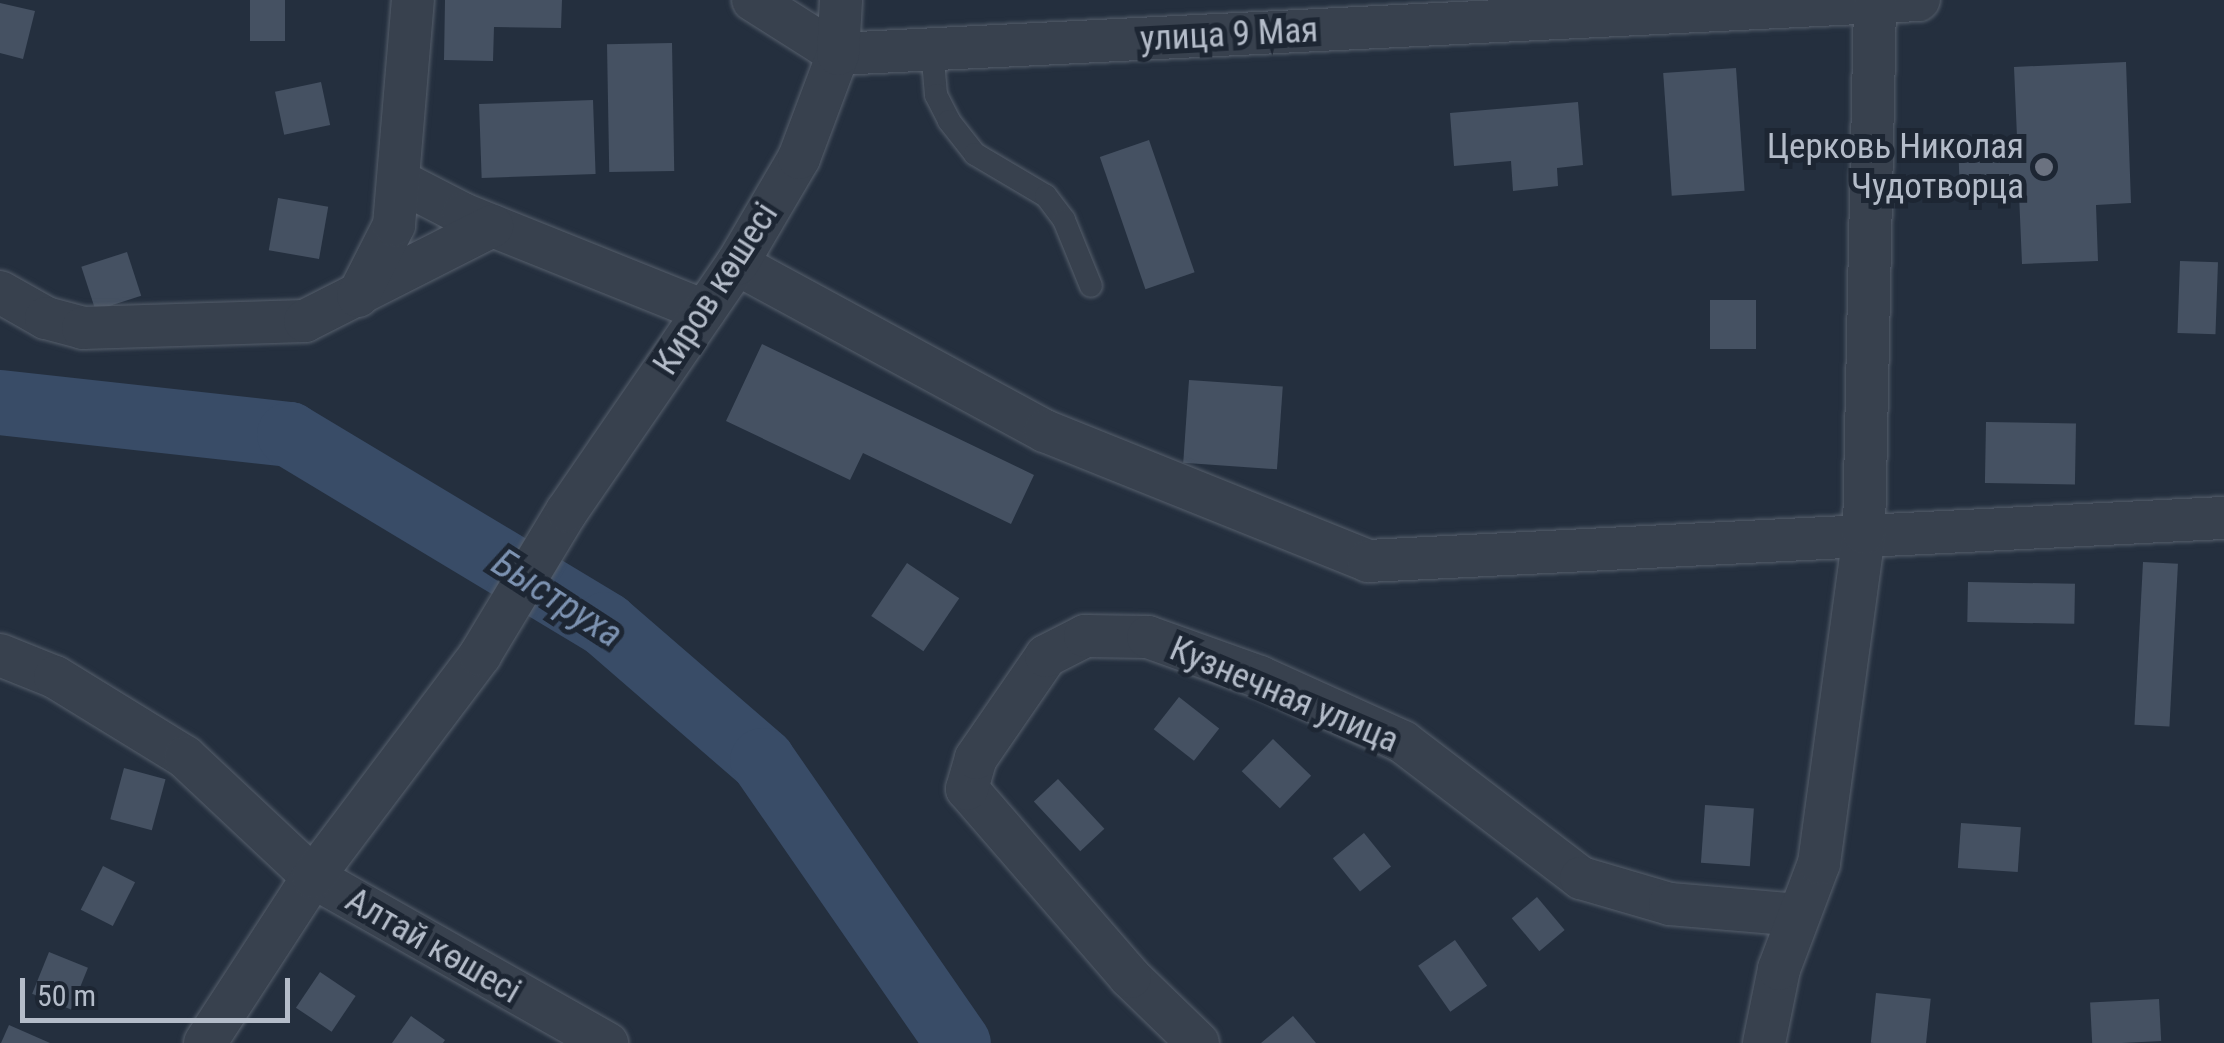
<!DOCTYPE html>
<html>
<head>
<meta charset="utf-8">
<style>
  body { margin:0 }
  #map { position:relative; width:2224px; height:1043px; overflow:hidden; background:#242f3e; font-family:"Roboto Condensed",sans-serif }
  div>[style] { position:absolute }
  .river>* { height:65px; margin:-32.5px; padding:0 32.5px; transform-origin:32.5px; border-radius:32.5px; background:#394c67 }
  .building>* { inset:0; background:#455162; transform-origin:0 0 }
  .roads { filter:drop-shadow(0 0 2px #565f6c) drop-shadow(0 0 2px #565f6c) }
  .service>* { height:22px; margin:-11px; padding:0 11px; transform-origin:11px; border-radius:11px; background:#38414e }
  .minor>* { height:42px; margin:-21px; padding:0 21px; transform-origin:21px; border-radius:21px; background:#38414e }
  .dots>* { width:28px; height:28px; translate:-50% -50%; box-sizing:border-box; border:5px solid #1d2633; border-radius:50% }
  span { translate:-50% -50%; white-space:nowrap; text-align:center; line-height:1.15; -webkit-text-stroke:10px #1d2633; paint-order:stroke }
  .street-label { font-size:35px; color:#b4bcc9 }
  .poi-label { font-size:35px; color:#b4bcc9 }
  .right { translate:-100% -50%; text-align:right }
  .water-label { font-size:38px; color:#7c92b1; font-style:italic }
  .scale { position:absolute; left:20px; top:978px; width:270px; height:45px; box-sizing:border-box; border:5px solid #b4bcc9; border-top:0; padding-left:12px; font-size:30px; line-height:35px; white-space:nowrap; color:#b4bcc9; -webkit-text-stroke:8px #1d2633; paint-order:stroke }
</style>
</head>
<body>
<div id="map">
  <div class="river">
    <div style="left:0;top:402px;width:291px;rotate:6.3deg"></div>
    <div style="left:289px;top:434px;width:369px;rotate:31deg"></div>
    <div style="left:605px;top:624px;width:208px;rotate:40.9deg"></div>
    <div style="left:762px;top:760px;width:344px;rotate:55.3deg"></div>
  </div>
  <div class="building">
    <div style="left:250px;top:0;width:35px;height:41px"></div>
    <div style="clip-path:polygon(445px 0,562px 0,561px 28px,494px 27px,493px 61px,444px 60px)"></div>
    <div style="clip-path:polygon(0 3px,35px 11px,23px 59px,0 53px)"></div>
    <div style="left:672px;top:43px;width:128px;height:65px;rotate:89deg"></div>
    <div style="clip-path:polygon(2126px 62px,2131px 203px,2096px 205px,2098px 261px,2022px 264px,2019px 194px,1960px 197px,1958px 140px,2017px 137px,2014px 67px)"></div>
    <div style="left:1736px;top:68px;width:123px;height:73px;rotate:86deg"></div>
    <div style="left:321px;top:82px;width:44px;height:47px;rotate:78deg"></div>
    <div style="left:593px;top:100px;width:74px;height:114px;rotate:88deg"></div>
    <div style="clip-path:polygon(1578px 102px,1583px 165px,1557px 168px,1558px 186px,1513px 191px,1511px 161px,1454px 166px,1450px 113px)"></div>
    <div style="left:1149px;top:140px;width:140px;height:52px;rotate:71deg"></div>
    <div style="left:278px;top:198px;width:51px;height:53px;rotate:10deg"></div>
    <div style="left:127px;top:252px;width:46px;height:48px;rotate:72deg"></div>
    <div style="left:2180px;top:261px;width:38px;height:72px;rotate:2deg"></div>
    <div style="left:1710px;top:300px;width:46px;height:49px"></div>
    <div style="clip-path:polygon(762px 344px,1034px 475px,1011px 524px,863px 453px,850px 480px,726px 421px)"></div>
    <div style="left:1189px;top:380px;width:94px;height:83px;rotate:4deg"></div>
    <div style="left:1986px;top:422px;width:90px;height:61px;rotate:1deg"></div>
    <div style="left:2143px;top:562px;width:35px;height:163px;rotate:3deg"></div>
    <div style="left:907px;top:563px;width:63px;height:64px;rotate:34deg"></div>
    <div style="left:1968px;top:582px;width:107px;height:40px;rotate:1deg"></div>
    <div style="left:1179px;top:697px;width:51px;height:41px;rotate:38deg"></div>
    <div style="left:1273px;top:739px;width:53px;height:45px;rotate:44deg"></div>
    <div style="left:124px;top:768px;width:43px;height:53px;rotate:15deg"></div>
    <div style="left:1058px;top:779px;width:68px;height:33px;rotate:47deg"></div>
    <div style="left:1705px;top:805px;width:49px;height:58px;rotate:4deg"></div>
    <div style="left:1961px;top:823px;width:60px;height:45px;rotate:4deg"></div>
    <div style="left:1364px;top:833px;width:43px;height:40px;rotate:51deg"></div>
    <div style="left:103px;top:866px;width:36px;height:49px;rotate:27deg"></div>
    <div style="left:1537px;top:897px;width:43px;height:33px;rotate:50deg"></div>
    <div style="left:1455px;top:940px;width:56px;height:45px;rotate:55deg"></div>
    <div style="left:49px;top:952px;width:42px;height:45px;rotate:22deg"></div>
    <div style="left:320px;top:972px;width:43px;height:43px;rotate:34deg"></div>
    <div style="left:1876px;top:993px;width:55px;height:50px;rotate:6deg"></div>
    <div style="left:2159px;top:999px;width:42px;height:69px;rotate:87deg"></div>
    <div style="clip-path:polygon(411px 1016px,445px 1040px,443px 1043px,392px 1043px)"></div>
    <div style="clip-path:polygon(1293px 1016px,1316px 1043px,1261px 1043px)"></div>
    <div style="clip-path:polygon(9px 1025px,50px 1043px,1px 1043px)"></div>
  </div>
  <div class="roads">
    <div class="service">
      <div style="left:932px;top:49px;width:46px;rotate:85deg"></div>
      <div style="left:936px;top:95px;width:29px;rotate:63deg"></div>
      <div style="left:949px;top:121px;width:42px;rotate:51.8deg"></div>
      <div style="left:975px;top:154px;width:82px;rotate:30.6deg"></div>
      <div style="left:1046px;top:196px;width:30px;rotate:53deg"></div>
      <div style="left:1064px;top:220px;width:71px;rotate:67.8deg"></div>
    </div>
    <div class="minor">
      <div style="left:753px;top:0;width:101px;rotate:32.4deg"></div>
      <div style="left:838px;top:54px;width:1082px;rotate:-2.86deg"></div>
      <div style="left:401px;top:182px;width:70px;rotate:27.3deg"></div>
      <div style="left:463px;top:214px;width:260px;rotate:21.9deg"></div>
      <div style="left:737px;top:264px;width:350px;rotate:28.5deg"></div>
      <div style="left:1045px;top:431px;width:348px;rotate:21.9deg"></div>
      <div style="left:1368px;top:561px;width:857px;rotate:-2.88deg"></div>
      <div style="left:0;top:292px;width:53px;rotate:29.5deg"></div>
      <div style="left:46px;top:318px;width:38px;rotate:15deg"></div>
      <div style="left:83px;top:328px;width:222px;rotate:-1.8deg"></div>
      <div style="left:305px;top:321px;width:210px;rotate:-26.9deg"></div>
      <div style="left:358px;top:296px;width:80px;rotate:-63.1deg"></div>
      <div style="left:394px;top:225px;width:226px;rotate:-85.2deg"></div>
      <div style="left:0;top:655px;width:59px;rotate:21.8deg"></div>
      <div style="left:55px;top:677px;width:153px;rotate:31.6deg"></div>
      <div style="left:185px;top:757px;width:175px;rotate:43.2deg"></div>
      <div style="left:313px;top:877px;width:338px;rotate:29.5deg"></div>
      <div style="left:205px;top:1043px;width:198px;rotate:-57deg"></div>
      <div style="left:313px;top:877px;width:278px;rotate:-53deg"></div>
      <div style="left:480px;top:655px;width:168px;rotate:-58.9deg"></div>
      <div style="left:567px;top:511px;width:300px;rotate:-55.5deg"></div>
      <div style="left:737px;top:264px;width:123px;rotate:-59.7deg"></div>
      <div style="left:799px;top:158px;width:111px;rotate:-69.4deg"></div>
      <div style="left:838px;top:54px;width:54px;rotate:-86.8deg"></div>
      <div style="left:1198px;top:1043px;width:95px;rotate:-135.9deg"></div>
      <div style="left:1130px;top:977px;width:249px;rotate:-130.9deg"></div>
      <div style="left:967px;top:789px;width:32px;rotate:-74deg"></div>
      <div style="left:976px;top:758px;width:124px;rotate:-55.5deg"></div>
      <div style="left:1046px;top:656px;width:44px;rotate:-27.1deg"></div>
      <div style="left:1085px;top:636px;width:63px;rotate:0.9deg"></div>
      <div style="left:1148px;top:637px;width:119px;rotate:19.7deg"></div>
      <div style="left:1260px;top:677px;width:157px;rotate:24.4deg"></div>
      <div style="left:1403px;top:742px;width:224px;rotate:37.4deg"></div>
      <div style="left:1581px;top:878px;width:93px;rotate:16.3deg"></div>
      <div style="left:1670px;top:904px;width:129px;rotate:4.9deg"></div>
      <div style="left:1764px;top:1043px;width:76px;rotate:-78.5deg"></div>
      <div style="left:1779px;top:969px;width:113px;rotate:-69.3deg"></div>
      <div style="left:1819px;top:863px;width:333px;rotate:-82.2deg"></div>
      <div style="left:1864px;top:533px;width:530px;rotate:-88.81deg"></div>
    </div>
  </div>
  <div class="dots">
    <div style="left:2044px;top:167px;background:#6b7280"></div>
  </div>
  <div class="street-label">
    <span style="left:1229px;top:35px;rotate:-3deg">улица 9 Мая</span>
    <span style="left:716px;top:289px;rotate:-57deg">Киров көшесі</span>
    <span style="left:1284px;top:695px;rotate:23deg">Кузнечная улица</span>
    <span style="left:433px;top:946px;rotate:30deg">Алтай көшесі</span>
  </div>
  <div class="poi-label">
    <span class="right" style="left:2024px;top:167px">Церковь Николая<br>Чудотворца</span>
  </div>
  <div class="water-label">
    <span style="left:557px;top:599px;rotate:33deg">Быструха</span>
  </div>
  <div class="scale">50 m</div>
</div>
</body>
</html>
